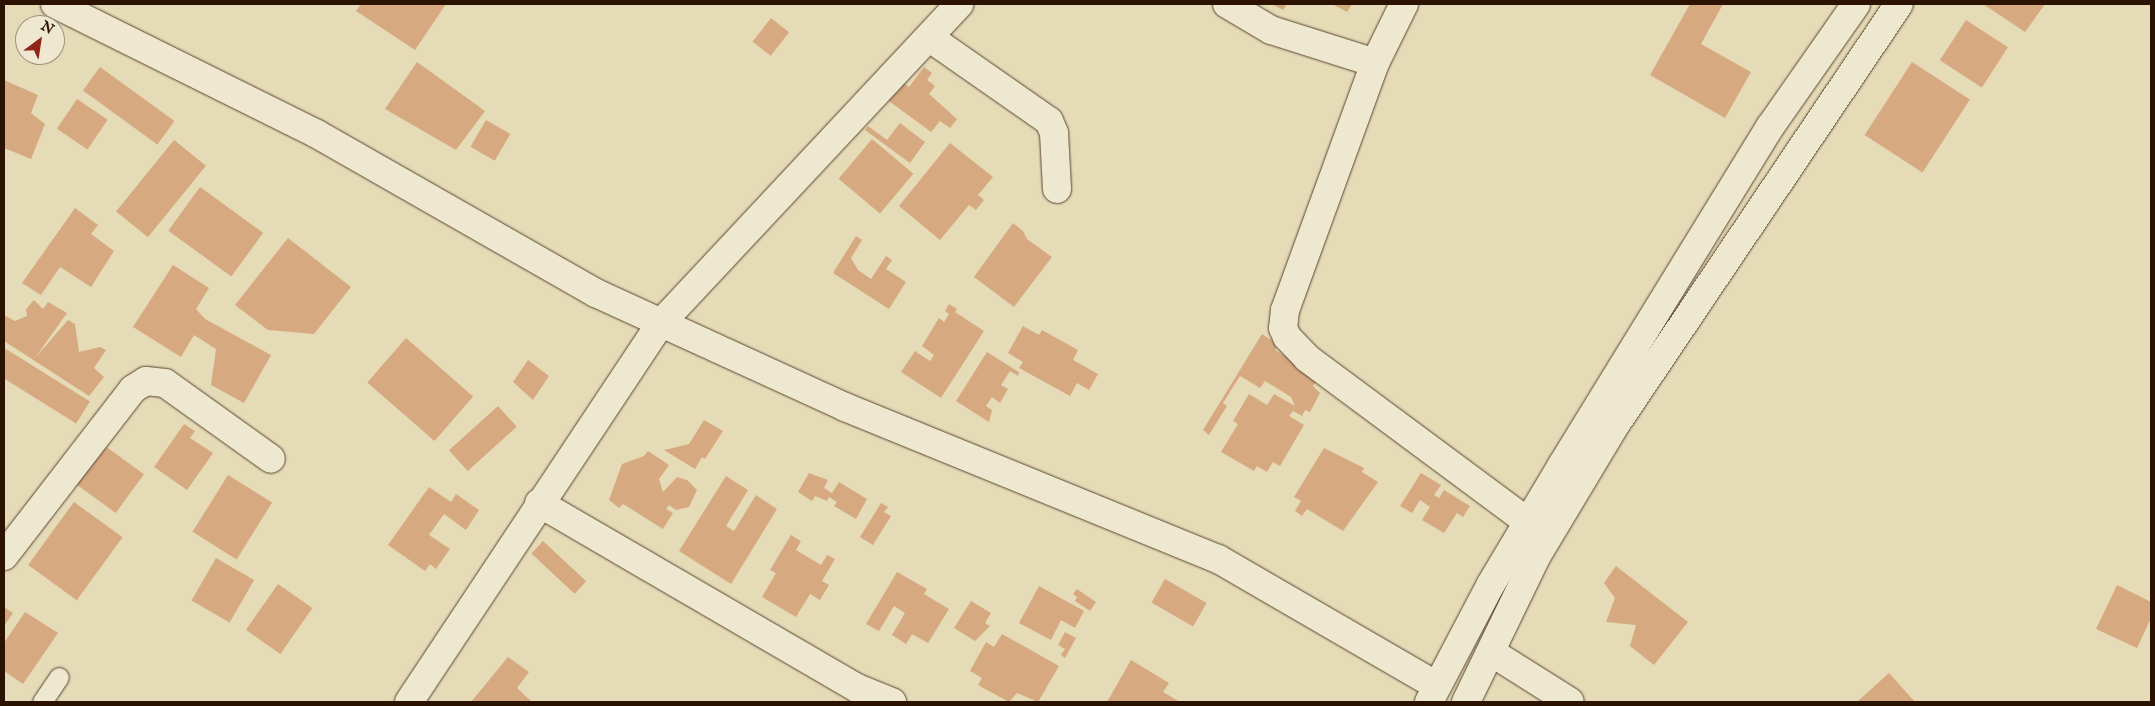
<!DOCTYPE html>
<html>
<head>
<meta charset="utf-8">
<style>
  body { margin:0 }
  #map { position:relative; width:2155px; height:706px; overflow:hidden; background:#e5dbb7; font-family:"IM FELL English",serif }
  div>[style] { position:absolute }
  .building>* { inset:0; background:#d6a981; transform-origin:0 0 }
  .roads { filter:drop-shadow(0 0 1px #5a442e) drop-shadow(0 0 1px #5a442e) }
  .lane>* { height:19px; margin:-9.5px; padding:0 9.5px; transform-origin:9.5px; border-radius:9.5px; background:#eee8d0 }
  .street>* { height:28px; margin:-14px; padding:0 14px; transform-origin:14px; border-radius:14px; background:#eee8d0 }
  .secondary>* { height:28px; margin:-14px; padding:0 14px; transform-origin:14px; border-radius:14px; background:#eee8d0 }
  span { translate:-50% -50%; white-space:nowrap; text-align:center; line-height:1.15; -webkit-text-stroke:4px #eee8d0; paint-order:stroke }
  .frame { position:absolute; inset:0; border:5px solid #2c1200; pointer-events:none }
  .north { position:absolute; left:15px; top:15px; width:50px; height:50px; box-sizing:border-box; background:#eee8d0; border:1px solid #a0927d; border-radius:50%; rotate:31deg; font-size:14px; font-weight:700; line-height:20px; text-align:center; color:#2c1200 }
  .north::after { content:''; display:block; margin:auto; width:18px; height:22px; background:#8f2418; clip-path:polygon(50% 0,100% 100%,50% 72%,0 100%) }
</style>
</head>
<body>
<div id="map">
  <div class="building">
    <div style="clip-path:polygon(361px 4px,446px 4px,415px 50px,356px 11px)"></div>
    <div style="clip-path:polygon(1272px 4px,1287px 4px,1283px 10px)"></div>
    <div style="clip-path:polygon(1332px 4px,1352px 4px,1347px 12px)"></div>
    <div style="clip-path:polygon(1690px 4px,1723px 4px,1701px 44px,1751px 72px,1725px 118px,1650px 75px)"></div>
    <div style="clip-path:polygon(1983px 4px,2045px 4px,2025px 32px)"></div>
    <div style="left:771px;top:18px;width:23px;height:30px;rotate:38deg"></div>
    <div style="left:1966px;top:20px;width:50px;height:48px;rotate:33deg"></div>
    <div style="clip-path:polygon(417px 62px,485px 111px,456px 150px,385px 109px)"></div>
    <div style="left:1912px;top:62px;width:69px;height:87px;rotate:33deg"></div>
    <div style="left:100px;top:67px;width:92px;height:29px;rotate:36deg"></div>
    <div style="clip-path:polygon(924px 67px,932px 73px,927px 80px,935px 86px,929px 94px,957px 119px,950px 128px,940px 121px,931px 132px,882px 96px,897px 77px,909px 87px)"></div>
    <div style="clip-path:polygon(4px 80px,38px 95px,31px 113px,45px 124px,31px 159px,4px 148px)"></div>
    <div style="left:77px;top:99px;width:37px;height:36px;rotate:34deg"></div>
    <div style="left:486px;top:120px;width:28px;height:31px;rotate:30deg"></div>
    <div style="clip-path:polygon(900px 123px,925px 142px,910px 163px,865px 130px,868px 126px,887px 140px)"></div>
    <div style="left:872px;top:139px;width:54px;height:52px;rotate:40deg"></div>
    <div style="left:174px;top:140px;width:41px;height:92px;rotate:39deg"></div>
    <div style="clip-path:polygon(950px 143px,993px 177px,978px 195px,984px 200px,976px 210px,969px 205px,940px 240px,899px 206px)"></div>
    <div style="left:200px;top:187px;width:78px;height:54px;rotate:36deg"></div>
    <div style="clip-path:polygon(75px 208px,98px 225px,91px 234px,114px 251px,91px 287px,60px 267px,41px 295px,22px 283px)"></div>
    <div style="clip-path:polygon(1013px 223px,1023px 231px,1027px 239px,1052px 257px,1014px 307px,974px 277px)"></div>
    <div style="clip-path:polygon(856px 236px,862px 240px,851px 258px,858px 270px,871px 279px,886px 256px,892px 260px,886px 269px,906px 282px,889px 309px,833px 273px)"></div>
    <div style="clip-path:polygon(288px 238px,351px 287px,314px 334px,268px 330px,235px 305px)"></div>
    <div style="clip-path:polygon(173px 265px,209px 288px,196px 309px,205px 319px,271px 355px,244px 403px,211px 385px,216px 349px,194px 335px,181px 357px,133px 327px)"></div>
    <div style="clip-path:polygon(34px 300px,43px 309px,48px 302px,67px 313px,35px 358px,68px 320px,75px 324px,79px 352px,100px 347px,106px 350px,94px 368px,104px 377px,89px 396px,4px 341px,4px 315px,15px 321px,27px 316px,26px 309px)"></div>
    <div style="clip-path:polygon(949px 304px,957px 309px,955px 312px,984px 331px,941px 398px,901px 372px,915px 351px,930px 361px,934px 355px,922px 346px,939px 318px,944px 322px,949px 314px,945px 311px)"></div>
    <div style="clip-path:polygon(1023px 326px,1039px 335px,1042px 330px,1078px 350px,1073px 360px,1098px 374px,1089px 390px,1077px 383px,1070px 396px,1019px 368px,1023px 362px,1008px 353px)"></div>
    <div style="clip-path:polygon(1262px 334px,1279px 345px,1275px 350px,1300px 365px,1297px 368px,1313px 377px,1316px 382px,1313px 386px,1320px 393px,1310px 412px,1305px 410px,1302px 416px,1293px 411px,1289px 416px,1304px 425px,1280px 466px,1273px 462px,1267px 472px,1257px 466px,1254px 471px,1221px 452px,1238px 424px,1233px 421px,1249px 394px,1267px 405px,1274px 394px,1295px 406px,1291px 397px,1265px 381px,1260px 388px,1240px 376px,1223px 403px,1227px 406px,1209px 435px,1203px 430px)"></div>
    <div style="left:406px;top:338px;width:89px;height:59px;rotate:41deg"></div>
    <div style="left:6px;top:349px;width:99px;height:26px;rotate:32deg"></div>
    <div style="clip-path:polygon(987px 352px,1019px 372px,1018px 376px,1010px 371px,1001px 385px,1008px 389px,1000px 403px,992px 397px,986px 406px,992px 410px,989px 422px,956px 401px)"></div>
    <div style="clip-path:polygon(528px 360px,549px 376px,533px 400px,513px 382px)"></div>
    <div style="left:498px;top:406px;width:28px;height:66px;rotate:48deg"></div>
    <div style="clip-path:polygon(704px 420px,723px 431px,705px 459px,702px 457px,695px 469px,664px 450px,689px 444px)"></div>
    <div style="clip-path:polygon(184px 424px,195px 431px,190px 438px,213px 453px,187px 490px,154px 467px)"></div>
    <div style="left:101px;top:443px;width:53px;height:48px;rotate:36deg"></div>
    <div style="clip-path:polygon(1324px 448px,1364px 468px,1362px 472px,1378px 482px,1343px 531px,1307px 509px,1302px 516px,1295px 511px,1301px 501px,1294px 497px)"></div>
    <div style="clip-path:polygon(648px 451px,669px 465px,659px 479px,663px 492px,677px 477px,687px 480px,697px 490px,689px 507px,676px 510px,669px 505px,666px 509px,673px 513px,663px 529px,623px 504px,619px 508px,609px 500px,622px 464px,644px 456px)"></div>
    <div style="clip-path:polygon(809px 473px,828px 480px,824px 488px,832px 493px,839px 482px,867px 499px,856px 519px,834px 506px,837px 502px,829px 497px,827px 501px,815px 496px,812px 501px,798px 492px)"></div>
    <div style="clip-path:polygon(1421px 473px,1441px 485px,1434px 495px,1439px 498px,1444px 490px,1470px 506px,1463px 517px,1457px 513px,1444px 533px,1422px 520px,1430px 507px,1420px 500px,1412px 513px,1400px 506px)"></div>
    <div style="left:228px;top:475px;width:52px;height:67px;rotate:32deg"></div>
    <div style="clip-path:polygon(726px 476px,748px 490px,726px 526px,734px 531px,756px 495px,777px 509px,731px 584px,679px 551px)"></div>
    <div style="clip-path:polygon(429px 487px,451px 502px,456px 494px,479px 510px,466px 530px,444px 514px,429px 535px,450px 549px,436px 569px,430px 564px,425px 571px,388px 545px)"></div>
    <div style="left:74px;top:502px;width:60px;height:78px;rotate:36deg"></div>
    <div style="clip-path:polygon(881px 503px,888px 507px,884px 512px,891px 516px,873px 545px,860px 537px)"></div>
    <div style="clip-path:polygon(791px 535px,801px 541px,796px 550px,821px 565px,827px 555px,835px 559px,822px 581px,829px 585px,820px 600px,810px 594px,796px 617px,762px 597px,776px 573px,770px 570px)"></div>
    <div style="left:543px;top:541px;width:59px;height:17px;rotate:43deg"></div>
    <div style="left:216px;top:558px;width:44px;height:49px;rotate:30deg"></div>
    <div style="clip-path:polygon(1616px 566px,1688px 622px,1654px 665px,1630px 646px,1636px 625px,1606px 622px,1615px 598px,1604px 583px)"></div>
    <div style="clip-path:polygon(897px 572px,927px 589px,924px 594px,949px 609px,928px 643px,912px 634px,906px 644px,892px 635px,905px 613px,894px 606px,879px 631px,866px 624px)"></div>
    <div style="left:1165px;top:579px;width:48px;height:27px;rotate:30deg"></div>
    <div style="left:278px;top:584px;width:42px;height:56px;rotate:35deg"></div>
    <div style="clip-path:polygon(2117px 585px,2151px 602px,2151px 618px,2137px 648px,2096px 629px)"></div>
    <div style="clip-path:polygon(1039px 586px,1084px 611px,1075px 628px,1061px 620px,1051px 640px,1019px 623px)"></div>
    <div style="clip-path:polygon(1077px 589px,1096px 602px,1090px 611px,1075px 601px,1077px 597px,1073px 594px)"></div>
    <div style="clip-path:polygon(971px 601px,991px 613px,985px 623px,990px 626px,975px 641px,954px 628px)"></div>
    <div style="clip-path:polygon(4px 607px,13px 613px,4px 626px)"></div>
    <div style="clip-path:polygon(25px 612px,58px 633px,23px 684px,4px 671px,4px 643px)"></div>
    <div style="clip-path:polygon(1065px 632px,1076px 638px,1065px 658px,1061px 655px,1065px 649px,1058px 645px)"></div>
    <div style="clip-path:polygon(1002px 634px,1059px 666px,1038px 702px,1017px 693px,1009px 702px,978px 685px,982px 678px,970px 671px,986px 642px,994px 647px)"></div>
    <div style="clip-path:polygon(508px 657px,529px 672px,517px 688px,532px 702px,471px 702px)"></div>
    <div style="clip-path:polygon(1131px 660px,1169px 683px,1163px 692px,1180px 702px,1107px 702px)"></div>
    <div style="clip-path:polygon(1889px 673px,1915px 702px,1857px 702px)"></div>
  </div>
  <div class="roads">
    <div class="lane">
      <div style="left:42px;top:702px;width:30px;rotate:-56deg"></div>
    </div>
    <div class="street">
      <div style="left:55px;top:4px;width:292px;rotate:26.4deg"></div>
      <div style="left:317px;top:134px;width:321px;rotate:29.7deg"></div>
      <div style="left:596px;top:293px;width:274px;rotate:24.6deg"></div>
      <div style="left:845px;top:407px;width:403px;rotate:22.2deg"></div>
      <div style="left:1218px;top:559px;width:253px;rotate:30.1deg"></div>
      <div style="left:1227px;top:4px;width:51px;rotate:30.6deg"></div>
      <div style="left:1271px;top:30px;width:109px;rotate:17.6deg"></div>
      <div style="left:1404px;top:4px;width:66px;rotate:116.2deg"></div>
      <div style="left:1375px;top:63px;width:263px;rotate:110deg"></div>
      <div style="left:1285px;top:310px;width:18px;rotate:96deg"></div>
      <div style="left:1283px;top:328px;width:10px;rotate:66deg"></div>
      <div style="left:1287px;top:337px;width:29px;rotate:46deg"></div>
      <div style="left:1307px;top:358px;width:275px;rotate:36.6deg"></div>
      <div style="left:930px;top:38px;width:145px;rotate:34.9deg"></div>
      <div style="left:1049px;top:121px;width:13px;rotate:67deg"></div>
      <div style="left:1054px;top:133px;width:56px;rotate:86.9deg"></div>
      <div style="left:539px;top:503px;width:368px;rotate:30.2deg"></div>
      <div style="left:857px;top:688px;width:38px;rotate:22deg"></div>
      <div style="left:4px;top:556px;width:211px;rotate:-52.3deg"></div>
      <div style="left:133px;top:389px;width:15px;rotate:-32deg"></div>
      <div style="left:146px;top:381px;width:19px;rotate:6deg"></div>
      <div style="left:165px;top:383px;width:130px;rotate:35.6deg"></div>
      <div style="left:1491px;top:652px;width:93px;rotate:32.3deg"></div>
      <div style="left:409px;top:702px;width:454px;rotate:-56.4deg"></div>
      <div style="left:660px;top:324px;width:438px;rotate:-46.9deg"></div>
    </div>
    <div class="secondary">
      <div style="left:1429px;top:702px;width:133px;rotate:-62.3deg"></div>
      <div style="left:1491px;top:584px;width:139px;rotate:-59.2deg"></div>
      <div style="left:1562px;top:465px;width:397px;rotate:-58.4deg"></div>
      <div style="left:1770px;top:127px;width:150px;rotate:-55deg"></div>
      <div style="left:1466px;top:702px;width:161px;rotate:-64.2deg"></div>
      <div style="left:1536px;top:557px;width:155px;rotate:-59deg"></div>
      <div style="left:1616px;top:424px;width:506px;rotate:-56.03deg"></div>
    </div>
  </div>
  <div class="frame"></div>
  <div class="north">N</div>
</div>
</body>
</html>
